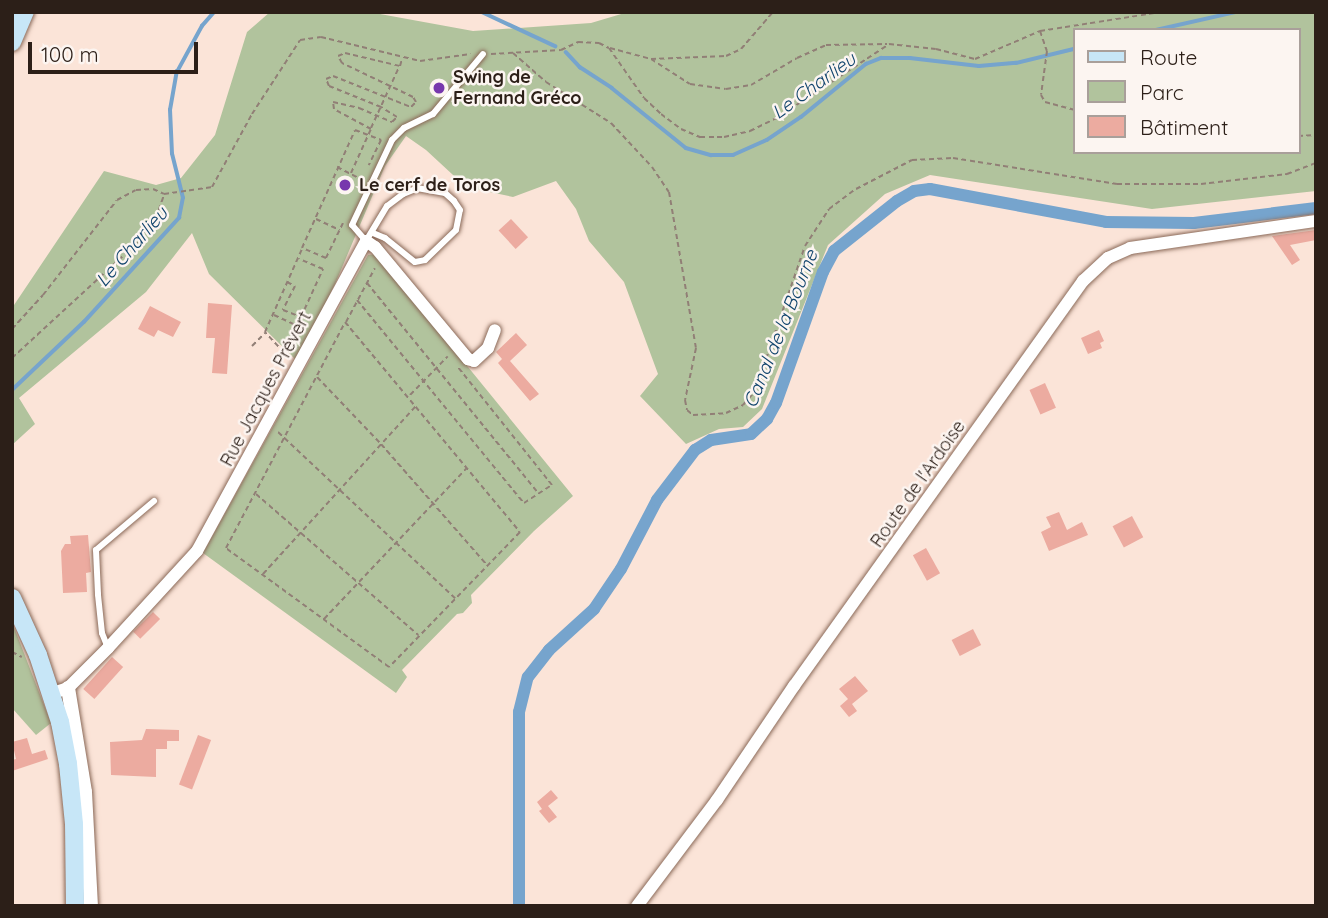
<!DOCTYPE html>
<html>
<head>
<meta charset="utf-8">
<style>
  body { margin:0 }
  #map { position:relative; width:1328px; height:918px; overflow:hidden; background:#fbe4d8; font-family:Quicksand,sans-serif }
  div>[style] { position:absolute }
  .green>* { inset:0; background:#b1c39d }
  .stream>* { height:3.5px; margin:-1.75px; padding:0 1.75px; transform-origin:1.75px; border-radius:1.75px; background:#76a4cd }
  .canal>* { height:12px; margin:-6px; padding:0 6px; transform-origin:6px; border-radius:6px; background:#76a4cd }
  .building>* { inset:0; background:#ecaba0; transform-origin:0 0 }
  .path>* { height:2px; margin-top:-1px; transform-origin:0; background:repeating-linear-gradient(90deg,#917f76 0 5px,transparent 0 8.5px) }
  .roads { filter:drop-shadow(0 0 2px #8a6958) drop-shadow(0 0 2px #8a6958) }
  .service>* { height:6px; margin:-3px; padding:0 3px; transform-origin:3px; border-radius:3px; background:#fff }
  .minor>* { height:12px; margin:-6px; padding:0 6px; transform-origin:6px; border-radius:6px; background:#fff }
  .tertiary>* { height:14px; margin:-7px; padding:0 7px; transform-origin:7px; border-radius:7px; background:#fff }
  .primary>* { height:18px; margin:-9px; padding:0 9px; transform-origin:9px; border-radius:9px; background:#c7e6f7 }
  .dots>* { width:19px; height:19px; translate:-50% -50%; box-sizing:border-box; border:4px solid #fcf5f1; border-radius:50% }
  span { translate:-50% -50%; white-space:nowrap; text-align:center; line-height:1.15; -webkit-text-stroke:5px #fcf5f1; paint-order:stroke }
  .poi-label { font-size:18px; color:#2c1f18; font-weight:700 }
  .left { translate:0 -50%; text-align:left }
  .street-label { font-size:18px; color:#2c1f18 }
  .water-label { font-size:19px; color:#10446d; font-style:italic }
  .frame { position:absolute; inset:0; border:14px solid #2c1f18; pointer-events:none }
  .legend { position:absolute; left:1073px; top:28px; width:228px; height:126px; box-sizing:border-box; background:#fcf5f1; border:2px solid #a99f9a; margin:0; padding:9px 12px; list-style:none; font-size:21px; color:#2c1f18 }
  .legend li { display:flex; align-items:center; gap:14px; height:35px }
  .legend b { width:35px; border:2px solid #a99f9a }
  .scale { position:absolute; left:28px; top:42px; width:170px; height:32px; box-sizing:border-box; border:4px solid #2c1f18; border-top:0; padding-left:9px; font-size:21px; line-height:24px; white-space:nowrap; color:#2c1f18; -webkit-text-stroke:5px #fcf5f1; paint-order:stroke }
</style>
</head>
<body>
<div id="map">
  <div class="green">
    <div style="clip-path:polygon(evenodd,270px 12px,369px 12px,473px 31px,591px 23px,628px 12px,1316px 12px,1316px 191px,1152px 209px,930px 175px,885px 194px,828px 245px,762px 409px,743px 427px,719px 429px,686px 444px,640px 396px,658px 374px,624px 282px,589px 241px,576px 209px,556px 181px,513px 197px,466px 187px,426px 150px,406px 136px,385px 166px,335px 284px,297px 361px,209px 274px,192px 233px,146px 292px,19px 398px,35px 424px,12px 445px,12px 308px,104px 171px,156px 185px,181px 178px,215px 135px,247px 32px,270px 12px,1074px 30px,1298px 30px,1298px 152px,1074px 152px,1074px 30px)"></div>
    <div style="clip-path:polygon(376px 254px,573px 496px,534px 531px,471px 595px,472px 603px,463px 613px,457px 614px,402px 670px,407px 677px,396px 693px,203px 553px,368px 255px)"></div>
    <div style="clip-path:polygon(12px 622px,51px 723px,36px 735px,12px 708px)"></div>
  </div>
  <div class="stream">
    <div style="left:482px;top:12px;width:81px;rotate:25deg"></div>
    <div style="left:1156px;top:30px;width:82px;rotate:-12.7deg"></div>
    <div style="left:566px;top:52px;width:21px;rotate:47deg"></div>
    <div style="left:580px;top:67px;width:38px;rotate:33deg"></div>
    <div style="left:612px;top:88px;width:95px;rotate:39deg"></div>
    <div style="left:686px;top:148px;width:26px;rotate:16deg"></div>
    <div style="left:711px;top:155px;width:22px"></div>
    <div style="left:733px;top:155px;width:37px;rotate:-24deg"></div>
    <div style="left:767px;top:140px;width:41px;rotate:-34.1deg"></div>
    <div style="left:801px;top:117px;width:84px;rotate:-39.2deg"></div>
    <div style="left:866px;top:64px;width:16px;rotate:-22deg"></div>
    <div style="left:881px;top:58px;width:29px"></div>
    <div style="left:910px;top:58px;width:69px;rotate:6.6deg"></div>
    <div style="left:979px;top:66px;width:37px;rotate:-5deg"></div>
    <div style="left:1016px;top:63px;width:60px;rotate:-13.6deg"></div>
    <div style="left:12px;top:390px;width:99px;rotate:-43.4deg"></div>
    <div style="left:84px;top:322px;width:141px;rotate:-47.6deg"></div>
    <div style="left:179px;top:218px;width:20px;rotate:-79deg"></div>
    <div style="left:183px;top:198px;width:45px;rotate:-104deg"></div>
    <div style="left:172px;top:154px;width:44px;rotate:-92.6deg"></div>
    <div style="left:170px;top:110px;width:39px;rotate:-80deg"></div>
    <div style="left:177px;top:72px;width:52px;rotate:-61.5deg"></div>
    <div style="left:202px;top:26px;width:18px;rotate:-49deg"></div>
  </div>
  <div class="canal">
    <div style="left:519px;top:906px;width:194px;rotate:-90deg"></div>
    <div style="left:519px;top:712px;width:36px;rotate:-76deg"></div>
    <div style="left:528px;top:677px;width:34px;rotate:-52deg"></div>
    <div style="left:549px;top:650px;width:61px;rotate:-42.3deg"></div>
    <div style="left:594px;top:609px;width:48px;rotate:-56deg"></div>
    <div style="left:621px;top:569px;width:78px;rotate:-62.4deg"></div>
    <div style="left:657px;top:500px;width:63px;rotate:-52.8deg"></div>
    <div style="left:695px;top:450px;width:19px;rotate:-32deg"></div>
    <div style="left:711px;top:440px;width:40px;rotate:-8.5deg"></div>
    <div style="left:751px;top:434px;width:22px;rotate:-43deg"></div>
    <div style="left:767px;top:419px;width:18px;rotate:-61deg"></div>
    <div style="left:776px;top:403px;width:139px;rotate:-70.3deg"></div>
    <div style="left:823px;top:272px;width:24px;rotate:-62deg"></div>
    <div style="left:834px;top:251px;width:80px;rotate:-38.4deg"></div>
    <div style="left:897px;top:201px;width:20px;rotate:-30deg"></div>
    <div style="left:914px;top:191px;width:16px;rotate:-7deg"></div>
    <div style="left:930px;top:189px;width:179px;rotate:10.6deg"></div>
    <div style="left:1106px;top:222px;width:88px;rotate:0.7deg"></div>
    <div style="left:1194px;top:223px;width:123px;rotate:-7deg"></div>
  </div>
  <div class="building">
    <div style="left:511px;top:219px;width:25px;height:17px;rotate:47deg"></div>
    <div style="clip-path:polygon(1316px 230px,1316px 240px,1290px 245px,1300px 260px,1292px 265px,1272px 236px)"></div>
    <div style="clip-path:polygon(208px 303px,232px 305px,227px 374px,212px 373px,215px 338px,206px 338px)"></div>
    <div style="clip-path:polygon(150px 306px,181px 322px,173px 337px,158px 330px,154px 337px,138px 329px)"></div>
    <div style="clip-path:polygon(1099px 330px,1104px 341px,1100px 343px,1102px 348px,1088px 354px,1081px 338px)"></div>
    <div style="clip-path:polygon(516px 333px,527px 345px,510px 361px,539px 394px,530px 401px,498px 363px,502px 359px,496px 352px)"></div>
    <div style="left:1045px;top:383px;width:27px;height:17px;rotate:66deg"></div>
    <div style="clip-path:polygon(1059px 512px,1067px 530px,1082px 522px,1088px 535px,1049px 551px,1041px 532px,1051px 527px,1046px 517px)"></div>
    <div style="left:1132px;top:516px;width:24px;height:22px;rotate:62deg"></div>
    <div style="clip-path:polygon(88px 535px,91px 572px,86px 573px,87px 592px,63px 593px,61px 551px,65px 544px,71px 544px,70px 536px)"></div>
    <div style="left:926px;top:548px;width:29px;height:15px;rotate:61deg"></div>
    <div style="left:153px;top:612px;width:10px;height:28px;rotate:45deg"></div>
    <div style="left:973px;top:629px;width:18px;height:24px;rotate:63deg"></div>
    <div style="left:112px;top:657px;width:15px;height:43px;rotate:42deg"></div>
    <div style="clip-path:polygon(855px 676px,868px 691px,852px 704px,857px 711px,849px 717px,840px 706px,848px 699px,839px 689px)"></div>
    <div style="clip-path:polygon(146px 729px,179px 730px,179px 741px,167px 741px,167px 749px,156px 749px,156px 777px,111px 775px,110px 742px,142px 740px)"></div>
    <div style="left:198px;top:735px;width:14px;height:53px;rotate:21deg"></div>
    <div style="clip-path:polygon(27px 738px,32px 754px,45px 750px,48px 759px,12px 771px,12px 760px,16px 759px,12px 742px)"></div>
    <div style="clip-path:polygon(551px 790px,558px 798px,548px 806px,557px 817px,549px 823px,539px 811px,542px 809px,537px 802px)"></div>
  </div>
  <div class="path">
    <div style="left:1040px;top:31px;width:21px;rotate:71deg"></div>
    <div style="left:1047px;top:51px;width:44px;rotate:97.8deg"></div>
    <div style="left:1041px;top:95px;width:8px;rotate:60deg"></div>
    <div style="left:1045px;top:102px;width:30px;rotate:15deg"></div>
    <div style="left:610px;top:48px;width:42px;rotate:15deg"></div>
    <div style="left:651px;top:59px;width:75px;rotate:-2.3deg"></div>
    <div style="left:726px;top:56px;width:17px;rotate:-25deg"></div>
    <div style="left:741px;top:49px;width:49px;rotate:-49.1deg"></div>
    <div style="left:513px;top:53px;width:44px;rotate:41.3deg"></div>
    <div style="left:546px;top:82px;width:77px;rotate:32.2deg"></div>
    <div style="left:611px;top:123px;width:60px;rotate:47deg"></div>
    <div style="left:652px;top:167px;width:30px;rotate:56deg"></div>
    <div style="left:669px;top:192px;width:158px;rotate:80.2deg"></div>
    <div style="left:696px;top:348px;width:53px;rotate:101.9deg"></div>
    <div style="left:685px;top:400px;width:10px;rotate:79deg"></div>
    <div style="left:687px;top:410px;width:8px;rotate:40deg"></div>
    <div style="left:693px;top:415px;width:33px;rotate:-3deg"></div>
    <div style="left:726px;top:413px;width:19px;rotate:-25deg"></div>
    <div style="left:743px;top:405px;width:18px;rotate:-49deg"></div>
    <div style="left:755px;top:391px;width:153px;rotate:-71deg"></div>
    <div style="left:805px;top:246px;width:44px;rotate:-57deg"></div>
    <div style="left:829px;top:209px;width:34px;rotate:-37deg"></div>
    <div style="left:856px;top:189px;width:63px;rotate:-27.4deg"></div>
    <div style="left:912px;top:160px;width:41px;rotate:-2.8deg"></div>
    <div style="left:953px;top:158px;width:166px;rotate:9deg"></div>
    <div style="left:1117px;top:184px;width:84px"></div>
    <div style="left:1201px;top:184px;width:87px;rotate:-6.6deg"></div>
    <div style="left:1287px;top:174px;width:31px;rotate:-21deg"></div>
    <div style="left:491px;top:54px;width:70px;rotate:-3.3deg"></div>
    <div style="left:561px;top:50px;width:19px;rotate:-25deg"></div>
    <div style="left:578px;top:42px;width:21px;rotate:3deg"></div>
    <div style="left:599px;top:43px;width:11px;rotate:27deg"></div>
    <div style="left:609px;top:48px;width:61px;rotate:55deg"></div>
    <div style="left:644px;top:98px;width:23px;rotate:43deg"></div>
    <div style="left:661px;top:114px;width:25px;rotate:37deg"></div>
    <div style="left:681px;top:129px;width:21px;rotate:23deg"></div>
    <div style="left:700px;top:137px;width:24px"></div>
    <div style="left:724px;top:137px;width:27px;rotate:-13deg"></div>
    <div style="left:750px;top:131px;width:28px;rotate:-26deg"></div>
    <div style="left:775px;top:119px;width:136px;rotate:-33.3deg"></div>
    <div style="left:889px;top:44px;width:47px;rotate:6.1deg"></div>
    <div style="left:936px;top:49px;width:40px;rotate:14.4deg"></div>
    <div style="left:975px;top:59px;width:71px;rotate:-23.3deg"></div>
    <div style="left:1040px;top:31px;width:122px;rotate:-8.9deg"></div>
    <div style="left:651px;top:59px;width:46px;rotate:32.7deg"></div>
    <div style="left:690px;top:84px;width:36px;rotate:8deg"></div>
    <div style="left:726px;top:89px;width:25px;rotate:-9deg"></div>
    <div style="left:751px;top:85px;width:53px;rotate:-30.4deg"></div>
    <div style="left:797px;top:58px;width:32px;rotate:-24deg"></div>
    <div style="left:826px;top:45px;width:61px;rotate:-0.9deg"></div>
    <div style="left:371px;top:128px;width:67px;rotate:-65.3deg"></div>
    <div style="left:1298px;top:136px;width:18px;rotate:-3deg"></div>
    <div style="left:337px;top:167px;width:29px;rotate:27deg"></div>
    <div style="left:351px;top:173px;width:48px;rotate:-65.6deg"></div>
    <div style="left:371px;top:129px;width:42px;rotate:-151.6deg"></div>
    <div style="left:334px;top:109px;width:7px;rotate:-98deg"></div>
    <div style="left:333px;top:102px;width:27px;rotate:13deg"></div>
    <div style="left:359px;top:108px;width:36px;rotate:23deg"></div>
    <div style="left:392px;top:122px;width:7px;rotate:-45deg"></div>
    <div style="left:397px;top:117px;width:19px;rotate:-148deg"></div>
    <div style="left:381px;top:107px;width:56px;rotate:-158deg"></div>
    <div style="left:329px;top:86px;width:8px;rotate:-113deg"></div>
    <div style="left:326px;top:79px;width:8px;rotate:-23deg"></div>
    <div style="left:333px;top:76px;width:84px;rotate:21.7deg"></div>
    <div style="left:411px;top:107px;width:7px;rotate:-45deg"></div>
    <div style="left:416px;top:102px;width:6px;rotate:-121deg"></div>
    <div style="left:413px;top:97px;width:79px;rotate:-154.4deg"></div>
    <div style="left:342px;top:63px;width:8px;rotate:-120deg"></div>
    <div style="left:338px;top:56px;width:8px;rotate:-23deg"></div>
    <div style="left:345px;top:53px;width:57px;rotate:13.3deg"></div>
    <div style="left:400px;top:66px;width:7px;rotate:-74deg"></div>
    <div style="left:316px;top:219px;width:26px;rotate:25deg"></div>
    <div style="left:343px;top:223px;width:39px;rotate:116deg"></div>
    <div style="left:326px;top:258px;width:26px;rotate:-157deg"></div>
    <div style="left:302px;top:248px;width:129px;rotate:-65.8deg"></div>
    <div style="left:355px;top:130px;width:28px;rotate:21deg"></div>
    <div style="left:381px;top:140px;width:28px;rotate:116deg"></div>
    <div style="left:287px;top:282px;width:9px;rotate:27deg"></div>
    <div style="left:295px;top:286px;width:27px;rotate:117deg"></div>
    <div style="left:283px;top:310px;width:19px;rotate:21deg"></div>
    <div style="left:301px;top:317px;width:53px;rotate:-65.4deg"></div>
    <div style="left:323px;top:269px;width:26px;rotate:-157deg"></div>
    <div style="left:367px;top:283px;width:271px;rotate:50.8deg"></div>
    <div style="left:357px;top:300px;width:263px;rotate:50.6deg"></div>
    <div style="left:524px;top:503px;width:33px;rotate:-33deg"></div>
    <div style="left:552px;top:485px;width:152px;rotate:-128.6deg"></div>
    <div style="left:274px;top:315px;width:33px;rotate:25deg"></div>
    <div style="left:345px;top:322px;width:273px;rotate:50.2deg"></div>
    <div style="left:520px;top:532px;width:188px;rotate:134.1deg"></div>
    <div style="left:389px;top:667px;width:202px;rotate:-143.9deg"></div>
    <div style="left:226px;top:548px;width:255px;rotate:-62.2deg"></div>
    <div style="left:346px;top:322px;width:61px;rotate:-61.8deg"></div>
    <div style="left:12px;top:329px;width:46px;rotate:-47.6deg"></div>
    <div style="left:43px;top:295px;width:120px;rotate:-52.1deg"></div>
    <div style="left:117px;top:200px;width:21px;rotate:-28deg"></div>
    <div style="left:136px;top:190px;width:17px;rotate:-3deg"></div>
    <div style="left:153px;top:189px;width:12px;rotate:24deg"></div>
    <div style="left:164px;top:194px;width:49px;rotate:-8.3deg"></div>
    <div style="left:212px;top:187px;width:83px;rotate:-61.3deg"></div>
    <div style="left:252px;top:114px;width:88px;rotate:-57deg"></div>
    <div style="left:300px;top:40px;width:21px;rotate:-8deg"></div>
    <div style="left:321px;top:37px;width:102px;rotate:13.6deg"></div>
    <div style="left:420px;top:61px;width:51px;rotate:-7.8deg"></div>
    <div style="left:252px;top:346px;width:18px;rotate:-45deg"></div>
    <div style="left:12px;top:358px;width:166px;rotate:-42.6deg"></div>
    <div style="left:134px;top:246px;width:36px;rotate:-52deg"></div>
    <div style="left:156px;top:218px;width:24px;rotate:-71deg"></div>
    <div style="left:290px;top:359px;width:37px;rotate:-133deg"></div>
    <div style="left:265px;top:332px;width:91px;rotate:-66deg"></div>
    <div style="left:317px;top:377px;width:93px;rotate:46.3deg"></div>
    <div style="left:381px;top:444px;width:161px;rotate:48.8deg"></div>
    <div style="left:410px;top:395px;width:54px;rotate:-45.7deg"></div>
    <div style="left:278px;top:432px;width:243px;rotate:43.2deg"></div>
    <div style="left:256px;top:494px;width:215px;rotate:41deg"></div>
    <div style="left:263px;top:574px;width:229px;rotate:-47.7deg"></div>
    <div style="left:324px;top:619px;width:208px;rotate:-46.6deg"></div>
    <div style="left:12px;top:652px;width:11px;rotate:27deg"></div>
  </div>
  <div class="roads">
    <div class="service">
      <div style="left:373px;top:233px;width:13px;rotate:23deg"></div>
      <div style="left:385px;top:238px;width:38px;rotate:39deg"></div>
      <div style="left:415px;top:262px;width:10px;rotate:-11deg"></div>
      <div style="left:425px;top:260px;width:43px;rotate:-44.1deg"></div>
      <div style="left:456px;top:230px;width:20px;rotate:-79deg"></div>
      <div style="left:460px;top:210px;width:11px;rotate:-124deg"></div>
      <div style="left:454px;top:201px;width:12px;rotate:-138deg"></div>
      <div style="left:445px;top:193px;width:27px;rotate:-170deg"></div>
      <div style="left:418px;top:188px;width:16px;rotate:158deg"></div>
      <div style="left:403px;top:194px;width:20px;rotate:143deg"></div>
      <div style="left:387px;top:206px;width:41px;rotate:121deg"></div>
      <div style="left:366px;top:241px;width:21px;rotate:-131deg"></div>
      <div style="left:352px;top:225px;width:94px;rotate:-64.8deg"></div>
      <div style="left:392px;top:140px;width:17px;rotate:-45deg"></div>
      <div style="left:404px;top:128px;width:32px;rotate:-26deg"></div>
      <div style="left:433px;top:114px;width:78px;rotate:-50.2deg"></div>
      <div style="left:108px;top:648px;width:16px;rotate:-112deg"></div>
      <div style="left:102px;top:633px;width:39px;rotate:-96deg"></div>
      <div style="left:98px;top:594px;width:44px;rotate:-92.6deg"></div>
      <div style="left:96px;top:550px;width:76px;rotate:-40.2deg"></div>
    </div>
    <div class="minor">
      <div style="left:59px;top:691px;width:9px;rotate:-18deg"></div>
      <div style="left:68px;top:688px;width:57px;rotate:-45deg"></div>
      <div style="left:108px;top:648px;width:132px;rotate:-47.5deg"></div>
      <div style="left:197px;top:551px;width:353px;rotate:-61.4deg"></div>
      <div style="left:366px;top:241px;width:11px;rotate:34deg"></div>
      <div style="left:375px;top:247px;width:146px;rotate:50.3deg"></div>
      <div style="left:468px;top:359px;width:6px;rotate:18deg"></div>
      <div style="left:474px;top:361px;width:19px;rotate:-43deg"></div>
      <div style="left:488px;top:348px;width:19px;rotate:-69deg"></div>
      <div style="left:637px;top:906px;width:133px;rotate:-53deg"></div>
      <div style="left:717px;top:800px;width:138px;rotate:-56deg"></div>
      <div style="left:794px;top:686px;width:498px;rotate:-54.5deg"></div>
      <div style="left:1083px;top:281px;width:34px;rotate:-43deg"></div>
      <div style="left:1108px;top:258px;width:24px;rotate:-24deg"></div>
      <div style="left:1130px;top:248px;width:188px;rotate:-8.3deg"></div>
    </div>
    <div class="tertiary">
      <div style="left:68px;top:688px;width:105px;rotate:80.7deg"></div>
      <div style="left:85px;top:792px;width:114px;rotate:87deg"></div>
    </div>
    <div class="primary">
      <div style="left:12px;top:42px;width:33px;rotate:-67deg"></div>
      <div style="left:12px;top:598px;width:63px;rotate:65.5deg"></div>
      <div style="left:38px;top:655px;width:71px;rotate:71.8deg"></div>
      <div style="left:60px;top:722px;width:43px;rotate:79.2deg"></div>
      <div style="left:68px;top:764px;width:60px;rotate:84.3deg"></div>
      <div style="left:74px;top:824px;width:82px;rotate:89.3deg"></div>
    </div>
  </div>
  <div class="dots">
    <div style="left:439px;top:88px;background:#7738ad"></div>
    <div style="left:345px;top:185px;background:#7738ad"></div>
  </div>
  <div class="poi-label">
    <span class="left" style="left:453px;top:88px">Swing de<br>Fernand Gréco</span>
    <span class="left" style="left:359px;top:185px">Le cerf de Toros</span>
  </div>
  <div class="street-label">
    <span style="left:266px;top:389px;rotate:-62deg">Rue Jacques Prévert</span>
    <span style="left:918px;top:484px;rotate:-55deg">Route de l'Ardoise</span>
  </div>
  <div class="water-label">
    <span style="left:814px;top:86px;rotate:-36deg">Le Charlieu</span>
    <span style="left:132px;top:247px;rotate:-49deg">Le Charlieu</span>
    <span style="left:781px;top:329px;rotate:-68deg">Canal de la Bourne</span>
  </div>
  <div class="frame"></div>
  <ul class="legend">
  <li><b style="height:9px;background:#c7e6f7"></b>Route</li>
  <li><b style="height:19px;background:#b1c39d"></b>Parc</li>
  <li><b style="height:19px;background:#ecaba0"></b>Bâtiment</li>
  </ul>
  <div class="scale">100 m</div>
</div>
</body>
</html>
